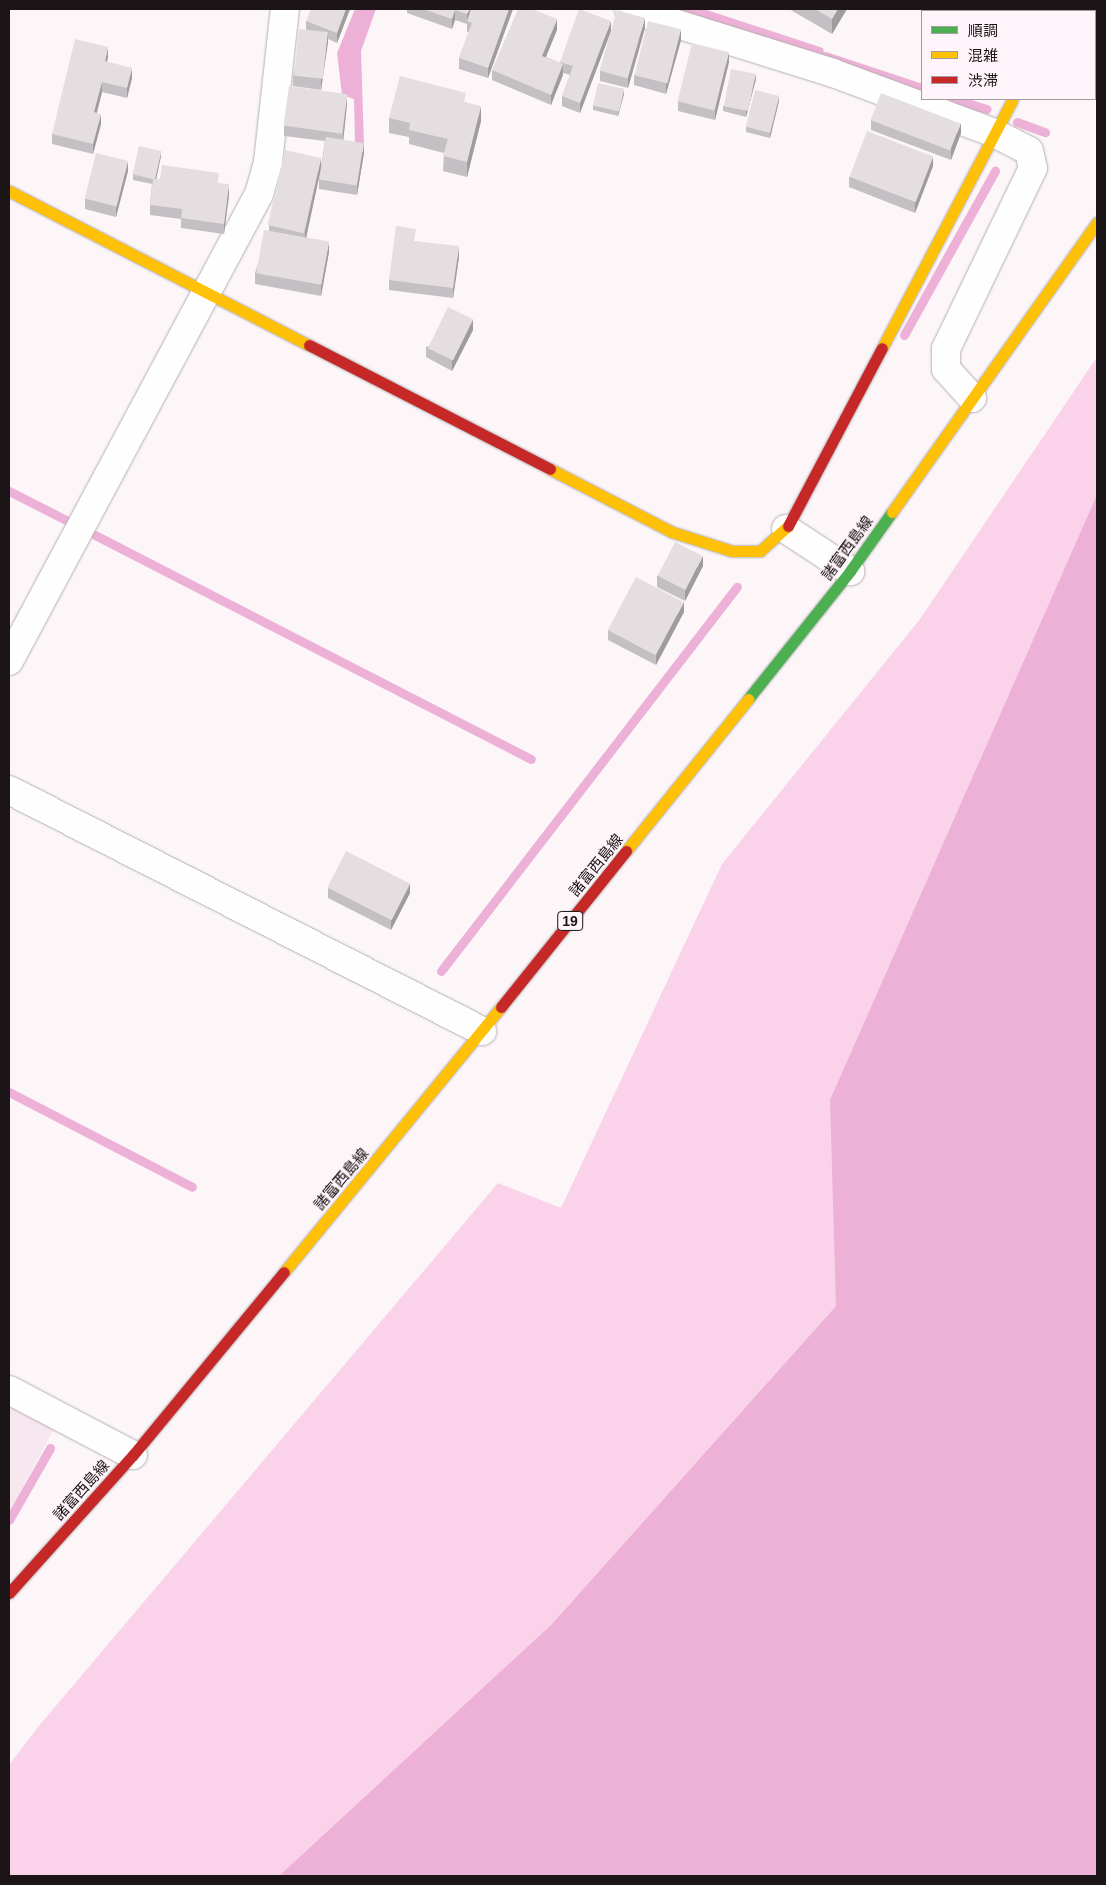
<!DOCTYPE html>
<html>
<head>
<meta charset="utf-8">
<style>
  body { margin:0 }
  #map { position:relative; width:1106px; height:1885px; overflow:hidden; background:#fcf6f9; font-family:Helvetica,"Noto Sans JP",sans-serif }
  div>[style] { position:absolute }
  .built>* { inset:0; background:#f7e8f0 }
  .green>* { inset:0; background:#fad3eb }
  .water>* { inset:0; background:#edb1d7 }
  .stream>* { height:9px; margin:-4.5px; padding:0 4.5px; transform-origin:4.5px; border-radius:4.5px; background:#edb1d7 }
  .roads { filter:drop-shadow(0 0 1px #b4afb2) drop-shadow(0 0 1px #b4afb2) }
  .street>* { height:28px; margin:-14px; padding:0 14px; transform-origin:14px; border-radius:14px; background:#fffefe }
  .fast>* { height:11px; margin:-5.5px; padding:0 5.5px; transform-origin:5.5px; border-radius:5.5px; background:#4caf50 }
  .slow>* { height:11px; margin:-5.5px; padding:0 5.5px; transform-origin:5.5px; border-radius:5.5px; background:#ffc107 }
  .jam>* { height:11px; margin:-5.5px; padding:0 5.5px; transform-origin:5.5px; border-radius:5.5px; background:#c62828 }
  .wall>* { inset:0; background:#c4bfc2 }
  .shaded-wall>* { inset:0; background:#a09b9e }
  .building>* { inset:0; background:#e4dee1; transform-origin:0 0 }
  span { translate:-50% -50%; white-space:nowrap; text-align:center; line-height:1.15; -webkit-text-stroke:4.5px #fef4f9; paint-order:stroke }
  .shield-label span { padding:1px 4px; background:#fef4f9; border:1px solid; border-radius:4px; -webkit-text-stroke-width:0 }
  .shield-label { font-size:14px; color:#1b1518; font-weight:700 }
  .street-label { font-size:15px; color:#1b1518 }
  .frame { position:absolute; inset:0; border:10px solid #1b1518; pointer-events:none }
  .legend { position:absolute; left:921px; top:10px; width:175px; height:90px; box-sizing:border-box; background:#fef4f9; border:1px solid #a39b9f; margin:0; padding:6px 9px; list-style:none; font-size:15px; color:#1b1518 }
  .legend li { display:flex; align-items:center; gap:10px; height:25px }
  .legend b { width:25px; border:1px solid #a39b9f }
</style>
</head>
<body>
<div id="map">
  <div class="built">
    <div style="clip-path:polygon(9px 1402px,55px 1427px,9px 1513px)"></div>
  </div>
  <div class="green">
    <div style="clip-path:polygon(1097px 357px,1097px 676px,836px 1306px,551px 1625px,353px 1876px,9px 1876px,9px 1765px,38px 1727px,498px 1183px,561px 1208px,722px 864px,920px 619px)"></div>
  </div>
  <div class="water">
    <div style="clip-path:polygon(355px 9px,376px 9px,361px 51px,364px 145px,355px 144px,354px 99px,342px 95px,337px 53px)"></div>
    <div style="clip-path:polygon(670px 9px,704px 9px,823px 48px,825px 56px)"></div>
    <div style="clip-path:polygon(1097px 495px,1097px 1876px,279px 1876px,551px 1625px,836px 1306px,830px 1100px)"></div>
  </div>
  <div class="stream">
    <div style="left:825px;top:56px;width:102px;rotate:18.3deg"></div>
    <div style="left:954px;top:99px;width:34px;rotate:17deg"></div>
    <div style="left:1017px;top:122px;width:30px;rotate:20deg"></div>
    <div style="left:904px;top:335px;width:188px;rotate:-61deg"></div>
    <div style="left:9px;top:491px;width:64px;rotate:27deg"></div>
    <div style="left:95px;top:535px;width:490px;rotate:27.2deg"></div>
    <div style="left:441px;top:971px;width:485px;rotate:-52.4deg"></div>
    <div style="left:9px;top:1092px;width:206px;rotate:27.4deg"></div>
    <div style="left:9px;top:1520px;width:83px;rotate:-60.3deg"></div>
  </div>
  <div class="roads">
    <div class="street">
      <div style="left:629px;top:9px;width:214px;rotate:17.4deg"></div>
      <div style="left:833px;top:73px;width:172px;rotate:20.4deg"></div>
      <div style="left:994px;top:133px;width:39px;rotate:27deg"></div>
      <div style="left:1029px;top:151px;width:17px;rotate:77deg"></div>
      <div style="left:1033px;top:168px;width:201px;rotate:115.7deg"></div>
      <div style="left:946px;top:349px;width:20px;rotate:90deg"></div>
      <div style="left:946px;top:369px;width:39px;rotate:48deg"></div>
      <div style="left:1061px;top:11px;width:2px;rotate:-63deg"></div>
      <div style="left:786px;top:529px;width:77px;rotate:33.3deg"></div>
      <div style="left:9px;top:661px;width:530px;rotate:-61.84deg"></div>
      <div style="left:259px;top:194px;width:33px;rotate:-74deg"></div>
      <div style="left:268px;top:162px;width:154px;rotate:-83.7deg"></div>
      <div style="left:9px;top:790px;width:531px;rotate:27deg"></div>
      <div style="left:9px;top:1390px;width:140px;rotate:27.7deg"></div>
    </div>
    <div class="fast">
      <div style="left:748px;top:699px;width:164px;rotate:-51.4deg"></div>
      <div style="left:850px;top:571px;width:72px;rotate:-54.6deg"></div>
    </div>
    <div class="slow">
      <div style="left:9px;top:191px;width:337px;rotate:27.2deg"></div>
      <div style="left:882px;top:348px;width:281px;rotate:-62.3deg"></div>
      <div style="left:550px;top:469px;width:137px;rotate:27.3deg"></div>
      <div style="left:672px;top:532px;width:63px;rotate:17.6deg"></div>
      <div style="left:732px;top:551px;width:28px"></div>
      <div style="left:760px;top:551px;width:38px;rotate:-42deg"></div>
      <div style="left:892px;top:512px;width:355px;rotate:-54.7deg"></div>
      <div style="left:626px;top:851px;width:195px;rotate:-51.2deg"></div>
      <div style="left:284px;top:1272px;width:343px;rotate:-50.7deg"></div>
    </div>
    <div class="jam">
      <div style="left:309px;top:345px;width:271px;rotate:27.2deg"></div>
      <div style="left:788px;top:526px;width:201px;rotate:-62.2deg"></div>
      <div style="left:501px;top:1007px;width:200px;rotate:-51.3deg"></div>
      <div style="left:9px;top:1593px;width:186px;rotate:-48.1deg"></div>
      <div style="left:133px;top:1455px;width:237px;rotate:-50.5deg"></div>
    </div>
  </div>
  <div class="wall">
    <div style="clip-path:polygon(350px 9px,337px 43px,328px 39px,321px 90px,293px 86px,293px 76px,306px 30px,306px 21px)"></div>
    <div style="clip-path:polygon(407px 9px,513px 9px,488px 78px,459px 69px,459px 58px,469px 32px,467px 32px,467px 24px,455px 20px,452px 29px,407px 13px)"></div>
    <div style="clip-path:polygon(789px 9px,847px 9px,832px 34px)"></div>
    <div style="clip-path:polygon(645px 28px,628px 88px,600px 81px,600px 71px)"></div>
    <div style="clip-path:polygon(557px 30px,546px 57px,560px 63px,560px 62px,611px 31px,580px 113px,562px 106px,562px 96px,570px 75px,563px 73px,551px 105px,492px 80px,492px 70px)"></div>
    <div style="clip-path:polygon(681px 40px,666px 94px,634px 85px,634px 75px)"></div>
    <div style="clip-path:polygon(108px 57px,107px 62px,132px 78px,127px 98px,102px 92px,97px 113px,101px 124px,93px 154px,52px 144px,52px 134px)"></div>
    <div style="clip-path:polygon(729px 62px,715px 120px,678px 111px,678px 101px)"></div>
    <div style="clip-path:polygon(756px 79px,746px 117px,723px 111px,723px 106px)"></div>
    <div style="clip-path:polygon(624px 94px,618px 116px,593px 110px,593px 105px)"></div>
    <div style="clip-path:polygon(779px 101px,770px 138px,746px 132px,746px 127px)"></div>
    <div style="clip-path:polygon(466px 102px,481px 121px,467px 177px,443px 171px,444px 153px,409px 144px,409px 137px,389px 133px,389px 118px)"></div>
    <div style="clip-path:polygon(347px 104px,343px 140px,364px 153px,357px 195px,319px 189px,319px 179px,325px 141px,284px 136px,284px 126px)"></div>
    <div style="clip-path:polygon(871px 120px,961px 133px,951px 160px,871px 130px)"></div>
    <div style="clip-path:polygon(161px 156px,156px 179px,219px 183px,229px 195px,224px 234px,181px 228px,181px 219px,150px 215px,150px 205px,152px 184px,133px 180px,133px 174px)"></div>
    <div style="clip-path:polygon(933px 166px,915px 213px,849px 187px,849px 177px)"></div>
    <div style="clip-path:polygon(321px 168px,306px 237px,329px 252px,321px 296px,255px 284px,255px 273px,269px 231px,269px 225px)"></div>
    <div style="clip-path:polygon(128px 171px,116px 217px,85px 209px,85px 199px)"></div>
    <div style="clip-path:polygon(416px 241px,459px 257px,453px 298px,389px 290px,389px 280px)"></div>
    <div style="clip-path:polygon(473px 330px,452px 371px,426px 357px,426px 347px)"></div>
    <div style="clip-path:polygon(703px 566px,685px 601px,657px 587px,657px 576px)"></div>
    <div style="clip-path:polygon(684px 612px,656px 665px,608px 640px,608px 630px)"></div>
    <div style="clip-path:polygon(328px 888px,410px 893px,391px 930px,328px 898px)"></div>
  </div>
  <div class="shaded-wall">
    <div style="clip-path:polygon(346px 9px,350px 9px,337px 43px,337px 33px)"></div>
    <div style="clip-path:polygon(470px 9px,474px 9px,467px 21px,467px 14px)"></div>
    <div style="clip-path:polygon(509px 9px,513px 9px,488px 78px,488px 68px)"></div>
    <div style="clip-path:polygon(838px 9px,847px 9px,832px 34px,832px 19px)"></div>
    <div style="clip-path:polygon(455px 10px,455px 20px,452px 29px,452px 19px)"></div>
    <div style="clip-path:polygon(645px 18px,645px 28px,628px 88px,628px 78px)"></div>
    <div style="clip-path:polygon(557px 19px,557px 30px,542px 66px,542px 56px)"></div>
    <div style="clip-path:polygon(611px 21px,611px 31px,580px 113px,580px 103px)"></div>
    <div style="clip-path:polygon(681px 29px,681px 40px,666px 94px,666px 84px)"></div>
    <div style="clip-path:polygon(328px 32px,328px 43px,321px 90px,321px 80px)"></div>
    <div style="clip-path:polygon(108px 47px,108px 57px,105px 71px,105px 61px)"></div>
    <div style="clip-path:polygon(729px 52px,729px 62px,715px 120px,715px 110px)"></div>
    <div style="clip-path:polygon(563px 64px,563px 75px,551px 105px,551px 95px)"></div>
    <div style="clip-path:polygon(132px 68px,132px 78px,127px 98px,127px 88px)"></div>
    <div style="clip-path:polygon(756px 74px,756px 79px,746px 117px,746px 111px)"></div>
    <div style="clip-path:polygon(102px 82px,102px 92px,94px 123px,94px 112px)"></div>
    <div style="clip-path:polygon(624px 89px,624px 94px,618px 116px,618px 110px)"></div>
    <div style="clip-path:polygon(347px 94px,347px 104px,343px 143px,343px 133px)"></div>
    <div style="clip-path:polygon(779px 96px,779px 101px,770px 138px,770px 133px)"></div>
    <div style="clip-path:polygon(481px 106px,481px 121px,467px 177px,467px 162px)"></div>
    <div style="clip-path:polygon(101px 114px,101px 124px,93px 154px,93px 144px)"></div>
    <div style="clip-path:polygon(961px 123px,961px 133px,951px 160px,951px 149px)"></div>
    <div style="clip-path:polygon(364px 143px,364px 153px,357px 195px,357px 185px)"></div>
    <div style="clip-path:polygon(161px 151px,161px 156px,155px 185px,155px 179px)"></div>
    <div style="clip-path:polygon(933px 156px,933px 166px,915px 213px,915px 202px)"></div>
    <div style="clip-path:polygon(321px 158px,321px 168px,305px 243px,305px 232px)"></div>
    <div style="clip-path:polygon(128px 161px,128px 171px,116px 217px,116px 207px)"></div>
    <div style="clip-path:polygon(229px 184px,229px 195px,224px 234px,224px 224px)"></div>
    <div style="clip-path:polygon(329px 242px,329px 252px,321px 296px,321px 286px)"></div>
    <div style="clip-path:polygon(459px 246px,459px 257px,453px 298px,453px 288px)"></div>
    <div style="clip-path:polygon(473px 319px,473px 330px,452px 371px,452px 360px)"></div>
    <div style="clip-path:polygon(703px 556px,703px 566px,685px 601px,685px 591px)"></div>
    <div style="clip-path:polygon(684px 602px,684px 612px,656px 665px,656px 655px)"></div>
    <div style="clip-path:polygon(410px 883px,410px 893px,391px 930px,391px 920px)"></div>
  </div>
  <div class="building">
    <div style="clip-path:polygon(311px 9px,346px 9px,337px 33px,306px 21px)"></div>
    <div style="clip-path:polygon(423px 9px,470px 9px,467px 14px,455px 10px,452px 19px)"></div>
    <div style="clip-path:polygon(471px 9px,509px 9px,488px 68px,459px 58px,472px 23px,467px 21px)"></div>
    <div style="clip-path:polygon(518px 9px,532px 9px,557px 19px,542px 56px,563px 64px,551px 95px,492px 70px)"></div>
    <div style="clip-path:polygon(579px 9px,611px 21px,580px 103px,562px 96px,573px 66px,560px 62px)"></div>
    <div style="clip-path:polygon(815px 9px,838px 9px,832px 19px)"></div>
    <div style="left:617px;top:10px;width:29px;height:63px;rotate:16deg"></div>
    <div style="left:648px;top:21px;width:34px;height:56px;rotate:14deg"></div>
    <div style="left:299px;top:29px;width:29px;height:47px;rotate:6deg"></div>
    <div style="clip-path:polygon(75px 39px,108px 47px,105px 61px,132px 68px,127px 88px,102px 82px,94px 112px,101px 114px,93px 144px,52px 134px)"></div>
    <div style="left:692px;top:43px;width:38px;height:60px;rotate:14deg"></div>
    <div style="left:731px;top:69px;width:25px;height:38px;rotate:11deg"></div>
    <div style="clip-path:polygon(400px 76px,466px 93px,464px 102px,481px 106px,467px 162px,443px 156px,448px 139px,409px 130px,410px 123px,389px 118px)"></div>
    <div style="left:598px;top:83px;width:27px;height:23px;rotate:13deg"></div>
    <div style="left:289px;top:86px;width:59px;height:40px;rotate:8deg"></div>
    <div style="left:755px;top:90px;width:25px;height:38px;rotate:14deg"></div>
    <div style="left:881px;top:93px;width:85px;height:29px;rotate:21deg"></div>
    <div style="left:867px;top:131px;width:71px;height:49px;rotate:21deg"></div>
    <div style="left:326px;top:137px;width:38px;height:43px;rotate:9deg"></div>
    <div style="left:139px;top:146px;width:23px;height:29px;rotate:13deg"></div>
    <div style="left:285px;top:150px;width:37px;height:77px;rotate:13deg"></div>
    <div style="left:96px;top:153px;width:33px;height:47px;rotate:14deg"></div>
    <div style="clip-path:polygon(162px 165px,219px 173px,218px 183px,229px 184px,224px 224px,181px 218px,182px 209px,150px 205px,153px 179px,160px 179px)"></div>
    <div style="clip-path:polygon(396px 226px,416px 229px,414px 241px,459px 246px,453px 288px,389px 280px)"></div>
    <div style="left:264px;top:230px;width:66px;height:44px;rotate:10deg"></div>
    <div style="left:448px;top:307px;width:28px;height:46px;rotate:26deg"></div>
    <div style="left:675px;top:542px;width:31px;height:38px;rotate:27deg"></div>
    <div style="left:636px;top:577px;width:54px;height:60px;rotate:28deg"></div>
    <div style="left:346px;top:851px;width:72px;height:41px;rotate:27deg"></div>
  </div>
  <div class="shield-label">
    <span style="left:570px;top:921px">19</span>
  </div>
  <div class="street-label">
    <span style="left:847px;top:548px;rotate:-54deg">諸富西島線</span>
    <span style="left:596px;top:865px;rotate:-51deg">諸富西島線</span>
    <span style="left:341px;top:1179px;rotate:-50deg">諸富西島線</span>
    <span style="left:81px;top:1490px;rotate:-48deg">諸富西島線</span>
  </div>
  <div class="frame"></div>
  <ul class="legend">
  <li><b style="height:6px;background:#4caf50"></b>順調</li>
  <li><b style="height:6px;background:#ffc107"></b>混雑</li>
  <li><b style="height:6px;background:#c62828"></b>渋滞</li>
  </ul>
</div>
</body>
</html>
